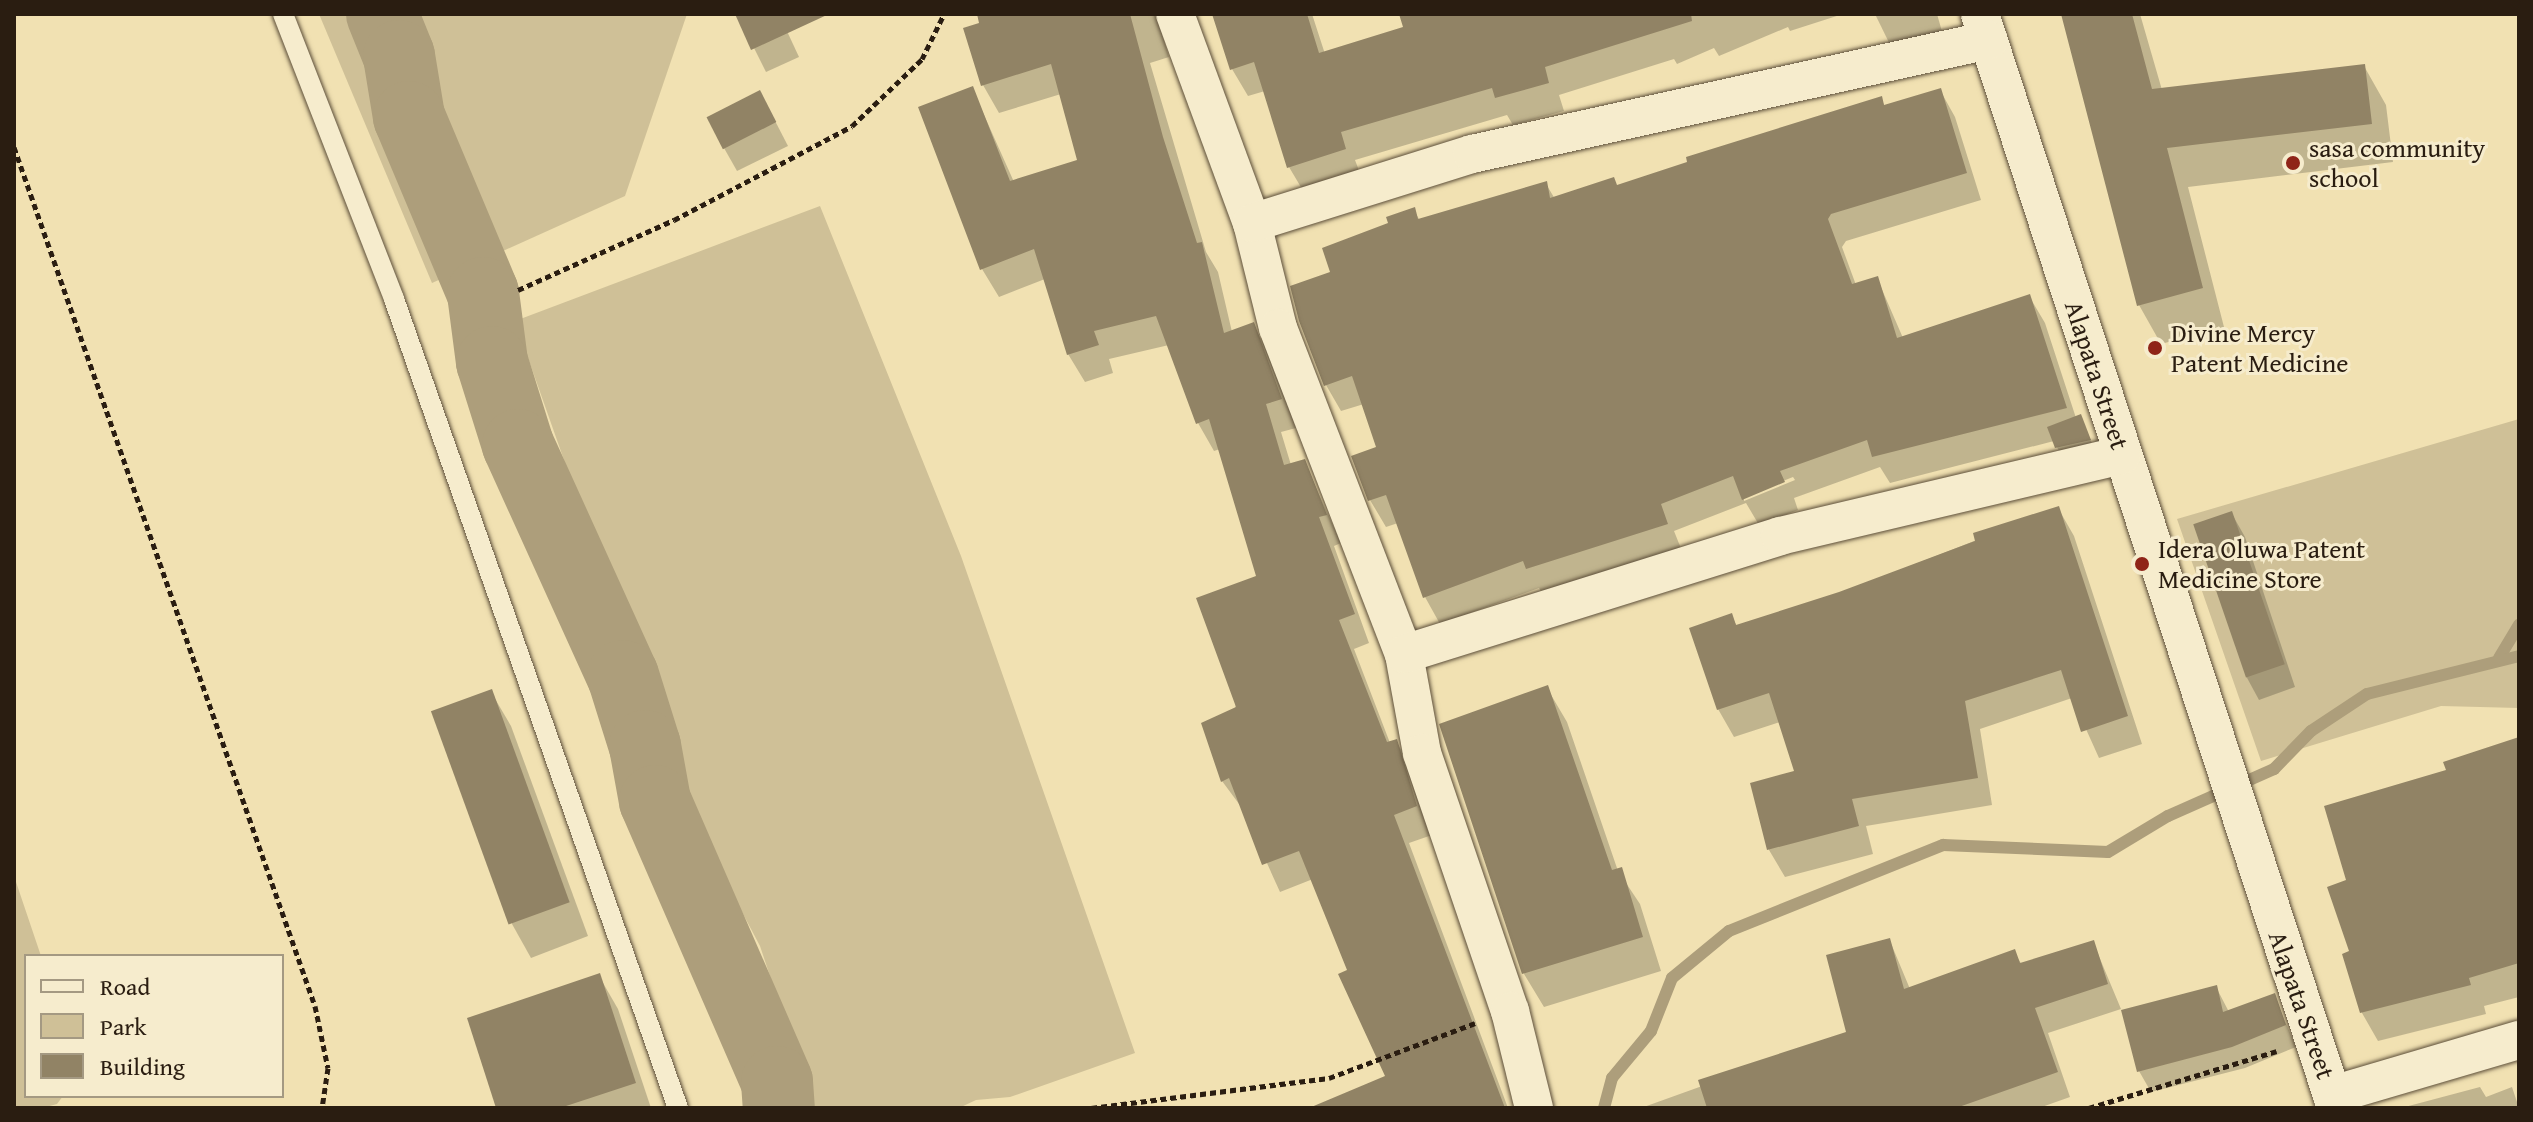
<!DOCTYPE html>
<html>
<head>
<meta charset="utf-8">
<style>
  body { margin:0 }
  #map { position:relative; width:2533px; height:1122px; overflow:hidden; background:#f1e1b2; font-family:"Gentium Book Plus",serif }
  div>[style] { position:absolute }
  .green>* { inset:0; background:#cfc097 }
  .shadow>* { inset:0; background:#0003 }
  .stream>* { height:12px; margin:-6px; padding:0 6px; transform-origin:6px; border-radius:6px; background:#ad9e7b }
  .river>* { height:72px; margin:-36px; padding:0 36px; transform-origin:36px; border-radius:36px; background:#ad9e7b }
  .building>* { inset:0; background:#918365; transform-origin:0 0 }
  .path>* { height:5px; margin-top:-2.5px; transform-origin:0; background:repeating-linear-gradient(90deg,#2a1d11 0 6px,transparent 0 10px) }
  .roads { filter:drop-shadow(0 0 2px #5c4e39) drop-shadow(0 0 2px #5c4e39) }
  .service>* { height:20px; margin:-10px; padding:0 10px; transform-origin:10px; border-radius:10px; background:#f6eccd }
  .minor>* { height:38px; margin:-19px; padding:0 19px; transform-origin:19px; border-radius:19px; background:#f6eccd }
  .dots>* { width:22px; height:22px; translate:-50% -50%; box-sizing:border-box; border:4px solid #f6eccd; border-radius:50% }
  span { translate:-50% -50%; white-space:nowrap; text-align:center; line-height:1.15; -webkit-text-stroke:6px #f6eccd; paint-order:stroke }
  .poi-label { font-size:26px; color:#2a1d11 }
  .left { translate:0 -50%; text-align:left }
  .street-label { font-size:26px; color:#2a1d11 }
  .frame { position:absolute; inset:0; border:16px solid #2a1d11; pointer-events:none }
  .legend { position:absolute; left:24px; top:954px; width:260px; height:144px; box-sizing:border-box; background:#f6eccd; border:2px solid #a49982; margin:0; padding:10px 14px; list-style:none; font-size:24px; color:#2a1d11 }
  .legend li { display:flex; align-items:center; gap:16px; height:40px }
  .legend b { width:40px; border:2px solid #a49982 }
</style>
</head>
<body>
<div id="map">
  <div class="green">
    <div style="clip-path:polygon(319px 14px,687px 14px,625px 196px,432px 283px)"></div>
    <div style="clip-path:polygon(820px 206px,961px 556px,1135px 1053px,1010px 1097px,976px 1100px,959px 1108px,814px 1108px,760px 946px,686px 806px,515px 321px)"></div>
    <div style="clip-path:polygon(2519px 419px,2519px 708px,2441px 706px,2261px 761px,2177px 519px)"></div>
    <div style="clip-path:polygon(14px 876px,41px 956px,26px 956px,26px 1096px,63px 1096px,57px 1104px,42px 1108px,14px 1108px)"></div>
  </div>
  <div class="shadow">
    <div style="clip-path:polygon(737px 14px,779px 14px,799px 57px,766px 72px)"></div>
    <div style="clip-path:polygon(979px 14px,1156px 14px,1169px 57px,1150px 63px,1206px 252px,1218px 272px,1232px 332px,1253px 325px,1269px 353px,1296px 428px,1281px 432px,1291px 465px,1304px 461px,1341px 543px,1334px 546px,1369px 643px,1354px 649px,1390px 743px,1396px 741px,1412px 769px,1432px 835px,1409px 843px,1508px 1108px,1352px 1108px,1388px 1077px,1350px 971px,1313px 879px,1280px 892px,1242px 808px,1222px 781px,1259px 577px,1220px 449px,1214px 451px,1198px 423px,1169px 345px,1109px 359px,1113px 373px,1085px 382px,1068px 354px,1045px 279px,999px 297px,982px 269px,921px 108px,972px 88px,1014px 182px,1079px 161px,1061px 94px,999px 113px,983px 85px)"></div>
    <div style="clip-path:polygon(1219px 14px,1312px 14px,1325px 54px,1406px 28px,1401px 14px,1843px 14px,1790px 31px,1788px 27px,1719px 56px,1714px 48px,1677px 64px,1674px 59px,1559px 95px,1564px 111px,1513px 125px,1507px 115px,1355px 160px,1361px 176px,1305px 194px,1289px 167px,1265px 91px,1248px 96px,1232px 69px)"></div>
    <div style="clip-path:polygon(1875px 14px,1937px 14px,1945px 42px,1897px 59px)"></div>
    <div style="clip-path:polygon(2063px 14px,2140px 14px,2162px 90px,2364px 66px,2386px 105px,2393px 162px,2188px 187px,2224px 327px,2161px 344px,2139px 305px)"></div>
    <div style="clip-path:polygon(evenodd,1940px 90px,1955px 117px,1981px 200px,1846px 241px,1842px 247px,1856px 285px,1877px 278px,1903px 338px,2029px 296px,2045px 323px,2076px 418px,2081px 417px,2095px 451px,2063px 459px,2054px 441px,1890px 483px,1880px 467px,1794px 498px,1798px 510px,1759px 525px,1746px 503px,1674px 531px,1682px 551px,1543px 595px,1539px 588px,1440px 624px,1425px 597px,1398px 523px,1386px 527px,1370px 500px,1379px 449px,1364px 404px,1341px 411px,1326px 385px,1333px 273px,1414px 210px,1420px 221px,1546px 184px,1555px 199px,1618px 187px,1881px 98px,1885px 107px,1940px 90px,1793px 477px,1795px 480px,1744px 501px,1744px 497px,1793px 477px)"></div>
    <div style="clip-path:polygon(772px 115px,788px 146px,737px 171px,724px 148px)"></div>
    <div style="clip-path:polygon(2058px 508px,2074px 536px,2142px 744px,2099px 758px,2072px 698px,1980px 729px,1992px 805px,1866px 826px,1873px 854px,1785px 877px,1769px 850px,1752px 784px,1796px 773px,1780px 722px,1734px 737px,1718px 709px,1731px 616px,1737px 626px,1839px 594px)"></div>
    <div style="clip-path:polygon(2232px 514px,2245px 537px,2295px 687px,2259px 700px,2246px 676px)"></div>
    <div style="clip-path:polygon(1547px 688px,1567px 722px,1618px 871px,1640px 904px,1661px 971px,1544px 1007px,1524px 974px,1442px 725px)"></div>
    <div style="clip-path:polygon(491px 692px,511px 726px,588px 936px,531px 958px,512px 924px)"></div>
    <div style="clip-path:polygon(2519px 739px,2519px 997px,2484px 1006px,2486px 1014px,2378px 1041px,2362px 1013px,2351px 953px,2348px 882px,2448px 771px)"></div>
    <div style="clip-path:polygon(1890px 941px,1910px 989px,2014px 952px,2022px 965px,2093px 942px,2121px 1009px,2048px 1033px,2070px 1097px,2039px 1108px,1641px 1108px,1849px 1033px)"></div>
    <div style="clip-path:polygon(599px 976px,618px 1009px,651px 1108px,499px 1108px)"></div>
    <div style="clip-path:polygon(2216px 987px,2229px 1012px,2274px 995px,2296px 1047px,2245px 1068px,2151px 1092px,2139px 1071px)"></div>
    <div style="clip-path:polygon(2480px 1087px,2486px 1097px,2512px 1087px,2519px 1108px,2401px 1108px)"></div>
  </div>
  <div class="stream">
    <div style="left:2499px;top:658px;width:39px;rotate:-59deg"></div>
    <div style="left:1604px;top:1108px;width:31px;rotate:-75deg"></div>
    <div style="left:1612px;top:1078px;width:61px;rotate:-50.3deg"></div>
    <div style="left:1651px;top:1031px;width:57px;rotate:-68.4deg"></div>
    <div style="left:1672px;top:978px;width:74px;rotate:-39.5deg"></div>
    <div style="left:1729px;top:931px;width:231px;rotate:-21.9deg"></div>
    <div style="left:1943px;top:845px;width:165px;rotate:2.4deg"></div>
    <div style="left:2108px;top:852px;width:70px;rotate:-31deg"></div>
    <div style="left:2168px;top:816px;width:116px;rotate:-23.9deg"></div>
    <div style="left:2274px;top:769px;width:53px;rotate:-45.8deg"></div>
    <div style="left:2311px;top:731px;width:67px;rotate:-33.5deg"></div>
    <div style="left:2367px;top:694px;width:157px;rotate:-14deg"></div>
  </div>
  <div class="river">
    <div style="left:382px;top:14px;width:45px;rotate:68deg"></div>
    <div style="left:399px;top:56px;width:62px;rotate:80.7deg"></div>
    <div style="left:409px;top:117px;width:191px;rotate:67.2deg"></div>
    <div style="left:483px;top:293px;width:70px;rotate:82.6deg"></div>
    <div style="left:492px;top:362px;width:87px;rotate:72.6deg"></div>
    <div style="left:518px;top:445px;width:254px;rotate:65.6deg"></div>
    <div style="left:623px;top:676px;width:73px;rotate:72.6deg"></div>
    <div style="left:645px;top:746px;width:56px;rotate:79.7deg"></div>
    <div style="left:655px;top:801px;width:306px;rotate:66.5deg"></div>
    <div style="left:777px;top:1082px;width:26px;rotate:86deg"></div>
  </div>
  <div class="building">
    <div style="clip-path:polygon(735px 14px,829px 14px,751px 50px)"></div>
    <div style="clip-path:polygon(977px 14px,1130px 14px,1163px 137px,1197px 243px,1202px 242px,1224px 333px,1254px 322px,1282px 399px,1266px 404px,1284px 465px,1305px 459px,1327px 515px,1319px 517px,1355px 614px,1339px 620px,1387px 742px,1397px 739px,1417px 806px,1394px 815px,1505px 1108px,1309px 1108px,1385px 1076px,1338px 974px,1347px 970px,1299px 851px,1262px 865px,1229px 778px,1221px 782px,1201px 723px,1236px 707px,1196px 598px,1256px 576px,1209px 419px,1196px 424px,1156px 316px,1094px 331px,1099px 345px,1067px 355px,1034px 249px,980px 270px,918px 107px,973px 86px,1010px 181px,1077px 160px,1051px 64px,981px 86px,963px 28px,979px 23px)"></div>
    <div style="clip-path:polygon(1212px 14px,1307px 14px,1319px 53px,1403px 27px,1399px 14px,1691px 14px,1692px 21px,1545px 67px,1549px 83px,1495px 98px,1492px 88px,1341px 132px,1346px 149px,1287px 168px,1254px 62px,1230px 70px)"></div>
    <div style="clip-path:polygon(2061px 14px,2132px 14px,2152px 89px,2365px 64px,2372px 124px,2167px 148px,2203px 288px,2137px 306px)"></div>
    <div style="clip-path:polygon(1941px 88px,1967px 173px,1831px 214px,1828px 219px,1852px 284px,1878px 276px,1897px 338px,2030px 294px,2067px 408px,1872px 457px,1867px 440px,1780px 471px,1785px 482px,1742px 500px,1733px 476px,1661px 504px,1668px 524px,1526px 569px,1523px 561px,1423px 598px,1386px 495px,1368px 501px,1351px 456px,1376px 447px,1352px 376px,1324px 386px,1299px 321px,1290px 286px,1330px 272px,1322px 248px,1388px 223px,1386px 217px,1415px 207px,1418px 219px,1547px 181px,1550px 198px,1614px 177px,1617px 185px,1687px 162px,1686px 157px,1882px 96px,1884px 105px)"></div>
    <div style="left:760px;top:90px;width:36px;height:60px;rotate:63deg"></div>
    <div style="clip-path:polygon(2081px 414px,2091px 440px,2055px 448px,2047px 427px)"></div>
    <div style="clip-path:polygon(2059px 506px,2128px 716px,2081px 732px,2061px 670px,1965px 701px,1978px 778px,1852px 799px,1859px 826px,1767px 850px,1750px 783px,1794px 771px,1769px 693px,1717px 710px,1689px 628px,1732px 613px,1736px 625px,1839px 592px,1975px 541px,1973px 533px)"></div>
    <div style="left:2232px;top:511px;width:162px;height:41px;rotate:71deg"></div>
    <div style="clip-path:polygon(1548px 685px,1612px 870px,1622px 867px,1643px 937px,1522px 974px,1439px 724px)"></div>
    <div style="left:492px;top:689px;width:227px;height:65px;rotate:70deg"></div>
    <div style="clip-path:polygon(2519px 737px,2519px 963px,2469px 978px,2471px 985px,2360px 1013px,2342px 954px,2349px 951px,2327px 887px,2346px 880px,2324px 806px,2446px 770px,2443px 762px)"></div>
    <div style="clip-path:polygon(1890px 938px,1904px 989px,2015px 949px,2020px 963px,2094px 940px,2108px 984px,2035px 1008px,2058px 1072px,1956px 1108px,1707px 1108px,1698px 1080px,1846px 1032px,1826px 955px)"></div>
    <div style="clip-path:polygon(600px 973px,636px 1083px,560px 1108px,496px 1108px,467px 1018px)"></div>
    <div style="clip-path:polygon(2217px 985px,2223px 1012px,2275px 993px,2286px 1025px,2232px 1047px,2137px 1072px,2121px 1010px)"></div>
  </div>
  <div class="path">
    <div style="left:14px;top:147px;width:910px;rotate:70.69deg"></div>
    <div style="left:315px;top:1006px;width:63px;rotate:78.2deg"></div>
    <div style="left:328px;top:1068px;width:40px;rotate:98.5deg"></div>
    <div style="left:518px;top:290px;width:171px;rotate:-24.2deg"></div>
    <div style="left:674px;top:220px;width:201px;rotate:-27.8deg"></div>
    <div style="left:852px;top:126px;width:97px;rotate:-43.7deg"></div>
    <div style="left:922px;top:59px;width:50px;rotate:-63.9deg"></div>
    <div style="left:183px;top:1108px;width:79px"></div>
    <div style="left:1091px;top:1108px;width:240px;rotate:-7.2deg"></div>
    <div style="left:1329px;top:1078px;width:156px;rotate:-20.6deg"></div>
    <div style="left:2089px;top:1108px;width:196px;rotate:-16.9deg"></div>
  </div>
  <div class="roads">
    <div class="service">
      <div style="left:283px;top:14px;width:306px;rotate:68.7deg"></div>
      <div style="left:394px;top:299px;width:857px;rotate:70.66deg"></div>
    </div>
    <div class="minor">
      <div style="left:1175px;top:14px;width:223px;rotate:69.8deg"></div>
      <div style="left:1252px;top:223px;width:108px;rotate:76.1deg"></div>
      <div style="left:1278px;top:328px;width:350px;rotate:68.9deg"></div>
      <div style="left:1404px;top:654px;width:101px;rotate:79.7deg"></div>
      <div style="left:1422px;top:753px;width:273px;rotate:71.2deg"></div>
      <div style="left:1510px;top:1011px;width:100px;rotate:76.1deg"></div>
      <div style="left:1980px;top:14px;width:1150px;rotate:71.97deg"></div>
      <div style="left:1252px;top:223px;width:231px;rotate:-17.4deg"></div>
      <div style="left:1472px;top:154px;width:529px;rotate:-12.43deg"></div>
      <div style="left:1404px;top:654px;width:394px;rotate:-17.4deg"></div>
      <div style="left:1780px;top:536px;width:351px;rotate:-13.3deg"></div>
      <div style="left:2332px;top:1095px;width:195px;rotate:-16.4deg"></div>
    </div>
  </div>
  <div class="dots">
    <div style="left:2293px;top:163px;background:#8f2418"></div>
    <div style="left:2155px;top:348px;background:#8f2418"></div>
    <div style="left:2142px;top:564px;background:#8f2418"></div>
  </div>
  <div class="poi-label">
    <span class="left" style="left:2309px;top:163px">sasa community<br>school</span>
    <span class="left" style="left:2171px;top:348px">Divine Mercy<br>Patent Medicine</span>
    <span class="left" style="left:2158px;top:564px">Idera Oluwa Patent<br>Medicine Store</span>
  </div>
  <div class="street-label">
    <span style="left:2097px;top:375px;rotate:72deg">Alapata Street</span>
    <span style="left:2302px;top:1005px;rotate:71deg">Alapata Street</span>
  </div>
  <div class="frame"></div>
  <ul class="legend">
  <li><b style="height:10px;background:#f6eccd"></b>Road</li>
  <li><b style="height:22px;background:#cfc097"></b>Park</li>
  <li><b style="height:22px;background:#918365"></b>Building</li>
  </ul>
</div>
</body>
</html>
